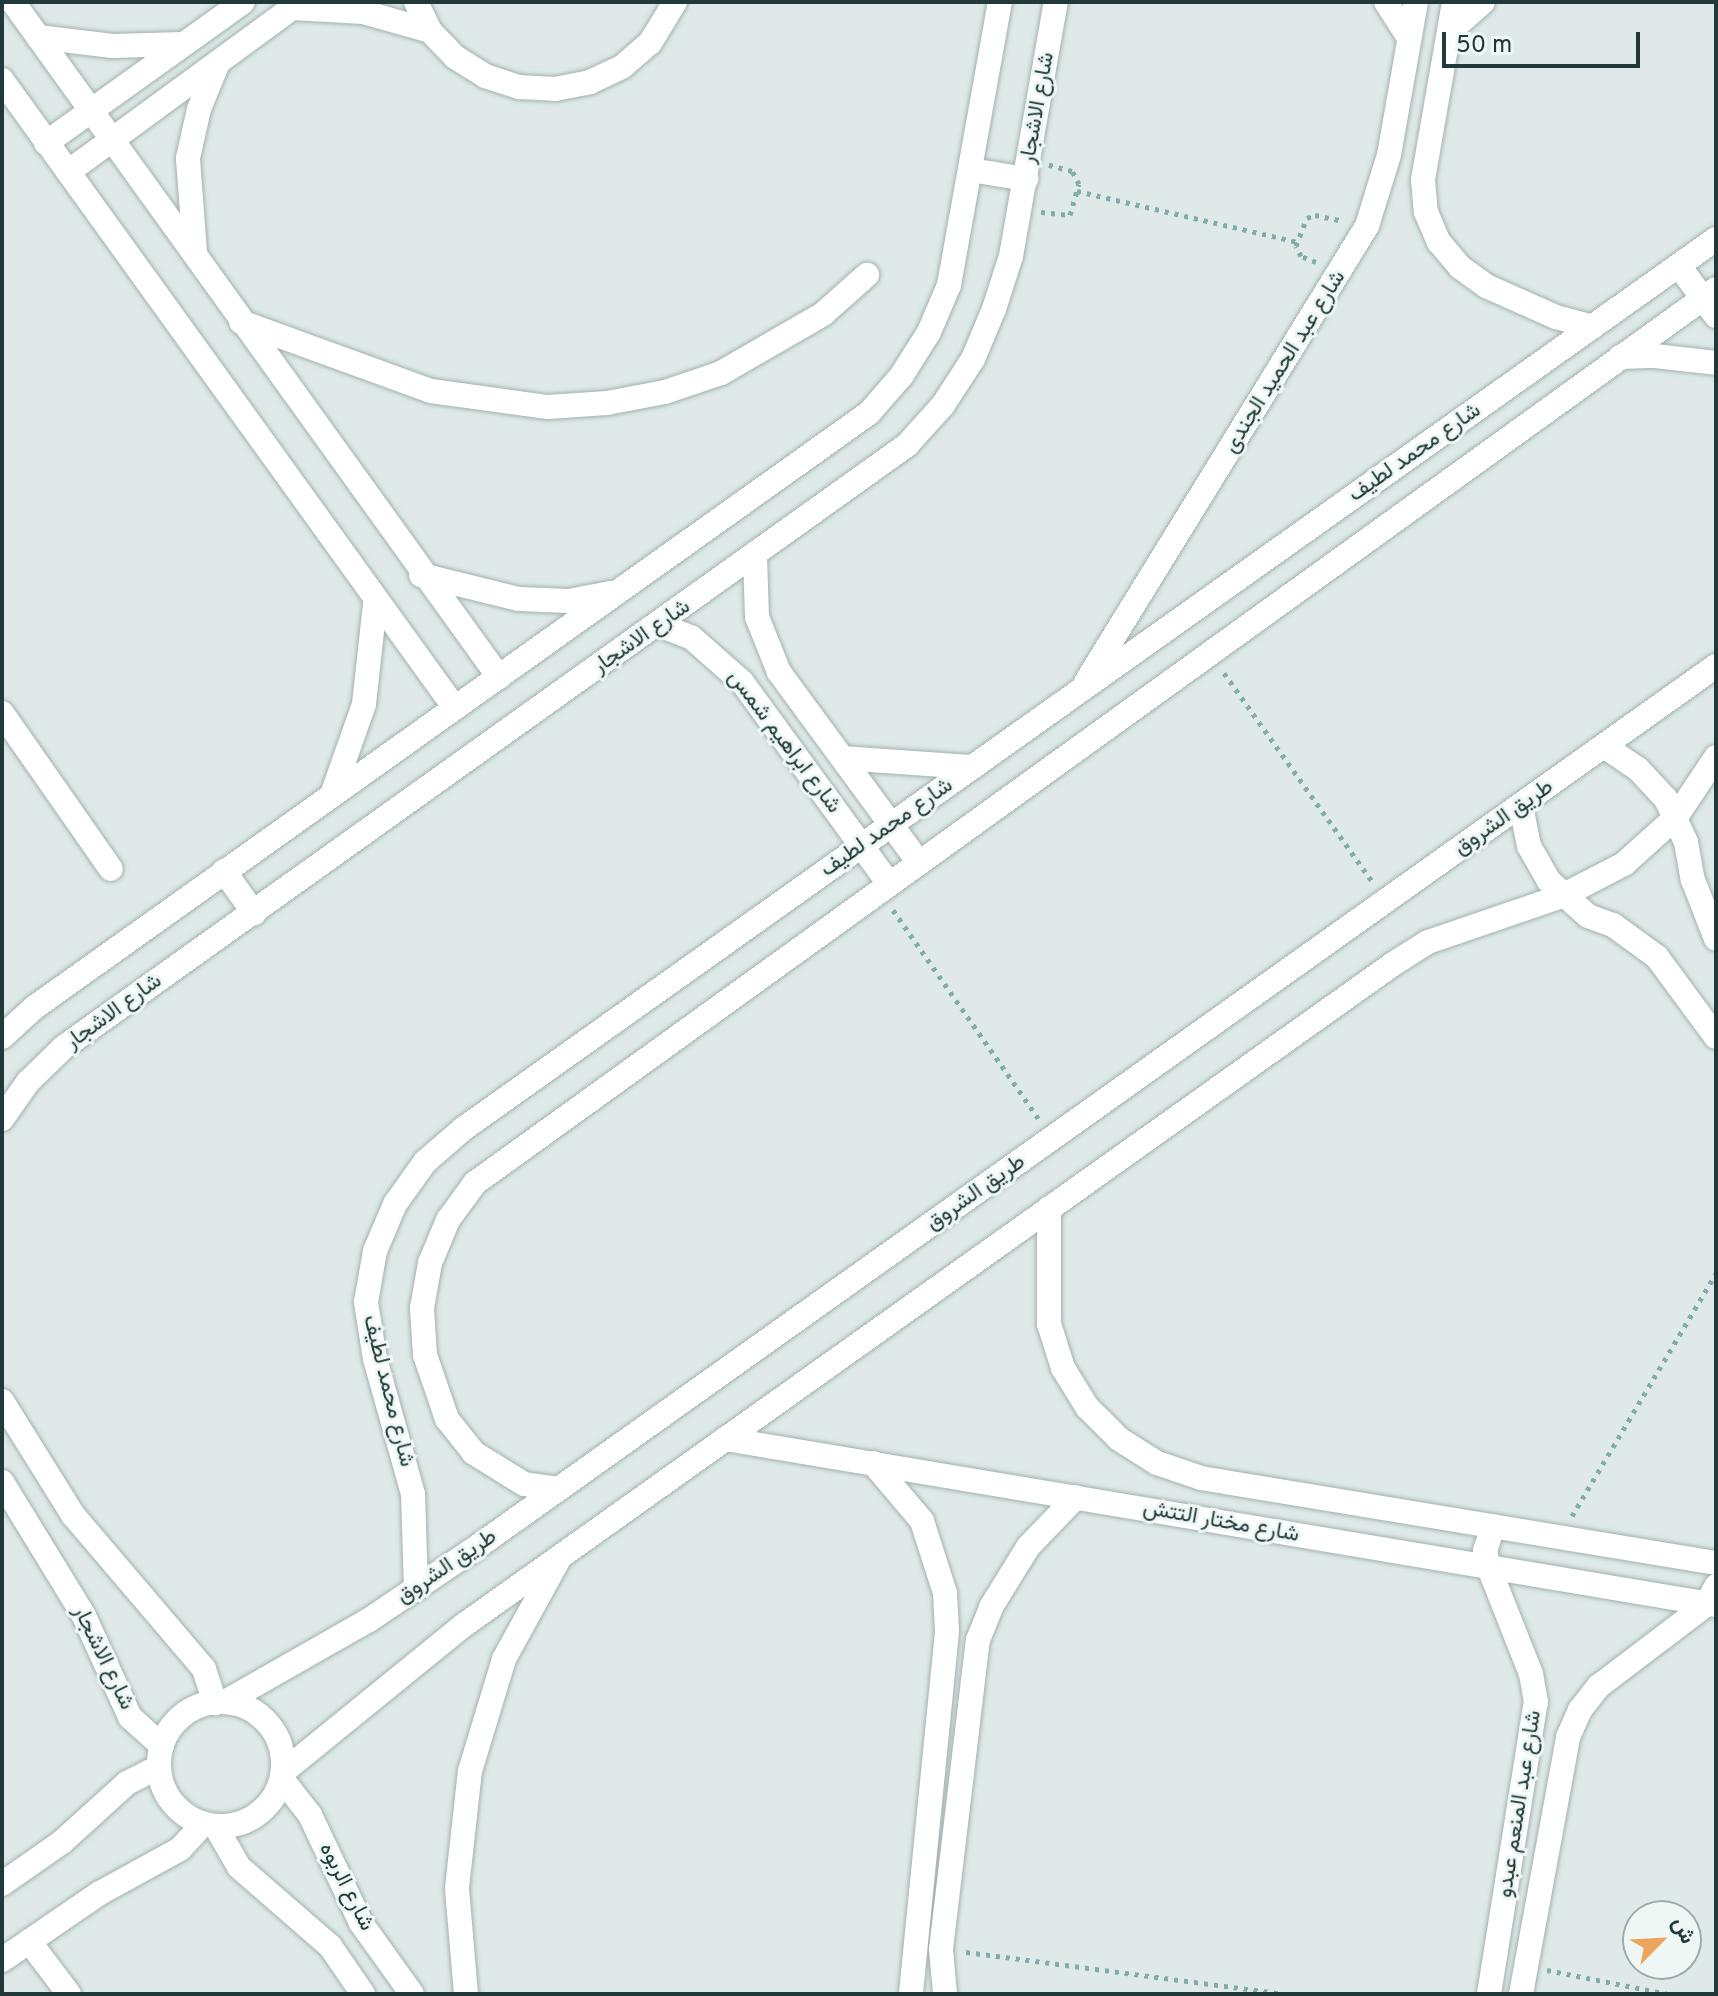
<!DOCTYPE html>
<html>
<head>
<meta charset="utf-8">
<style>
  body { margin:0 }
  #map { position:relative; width:1718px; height:1996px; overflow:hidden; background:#dfeae8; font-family:Overpass,Vazirmatn,sans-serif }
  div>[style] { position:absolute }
  .path>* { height:5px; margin-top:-2.5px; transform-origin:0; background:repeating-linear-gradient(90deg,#81acaa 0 4px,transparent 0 10px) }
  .roads { filter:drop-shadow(0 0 2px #a2b1b0) drop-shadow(0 0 2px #a2b1b0) }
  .minor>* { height:24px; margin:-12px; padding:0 12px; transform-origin:12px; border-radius:12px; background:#fff }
  .tertiary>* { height:24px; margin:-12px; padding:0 12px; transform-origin:12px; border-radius:12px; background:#fff }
  .tertiary>.ring { margin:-12px; padding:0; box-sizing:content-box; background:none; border:24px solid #fff; border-radius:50% }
  span { translate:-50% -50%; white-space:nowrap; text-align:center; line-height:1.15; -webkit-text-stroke:6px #eff7f5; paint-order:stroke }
  .street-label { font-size:22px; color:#213939 }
  .frame { position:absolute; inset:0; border:4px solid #213939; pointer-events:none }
  .north { position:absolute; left:1622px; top:1900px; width:80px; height:80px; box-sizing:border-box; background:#eff7f5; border:2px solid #9dabaa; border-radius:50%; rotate:66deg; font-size:22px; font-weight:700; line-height:32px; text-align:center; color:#213939 }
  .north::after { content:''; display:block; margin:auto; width:28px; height:36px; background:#eba55c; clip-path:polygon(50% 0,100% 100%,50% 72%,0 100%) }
  .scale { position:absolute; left:1442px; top:32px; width:198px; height:36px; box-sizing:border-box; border:4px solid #213939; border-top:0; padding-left:10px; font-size:24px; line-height:28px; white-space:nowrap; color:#213939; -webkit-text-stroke:6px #eff7f5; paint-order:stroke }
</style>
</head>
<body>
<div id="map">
  <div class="path">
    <div style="left:1077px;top:191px;width:227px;rotate:13deg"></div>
    <div style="left:1041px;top:212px;width:29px;rotate:6deg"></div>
    <div style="left:1070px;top:215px;width:32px;rotate:-74deg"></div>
    <div style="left:1079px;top:184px;width:15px;rotate:-118deg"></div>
    <div style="left:1072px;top:171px;width:24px;rotate:-165deg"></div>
    <div style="left:1316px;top:262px;width:16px;rotate:-158deg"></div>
    <div style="left:1301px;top:256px;width:11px;rotate:-117deg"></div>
    <div style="left:1296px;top:246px;width:30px;rotate:-69deg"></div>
    <div style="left:1307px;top:218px;width:9px;rotate:-21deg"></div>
    <div style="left:1315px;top:215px;width:29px;rotate:12deg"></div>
    <div style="left:1224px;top:673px;width:257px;rotate:54.6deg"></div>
    <div style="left:893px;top:910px;width:254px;rotate:55.1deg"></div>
    <div style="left:1572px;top:1516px;width:282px;rotate:-59.3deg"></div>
    <div style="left:966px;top:1952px;width:322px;rotate:7.5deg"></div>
    <div style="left:1547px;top:1970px;width:123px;rotate:11.2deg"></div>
  </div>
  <div class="roads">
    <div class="minor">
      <div style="left:13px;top:2px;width:832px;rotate:54.25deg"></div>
      <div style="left:416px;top:2px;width:32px;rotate:64deg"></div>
      <div style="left:430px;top:31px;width:36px;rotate:46deg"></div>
      <div style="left:455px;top:57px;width:36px;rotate:32deg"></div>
      <div style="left:485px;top:76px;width:36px;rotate:18deg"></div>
      <div style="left:519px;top:87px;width:36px;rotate:3deg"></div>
      <div style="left:555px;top:89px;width:36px;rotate:-11deg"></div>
      <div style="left:590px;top:82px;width:35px;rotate:-25deg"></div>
      <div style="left:622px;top:67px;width:37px;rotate:-41deg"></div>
      <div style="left:650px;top:43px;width:48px;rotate:-58.6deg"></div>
      <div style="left:1386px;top:2px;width:43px;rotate:57.4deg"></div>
      <div style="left:1454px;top:2px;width:181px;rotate:99.9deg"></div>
      <div style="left:1423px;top:180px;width:32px;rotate:85deg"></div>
      <div style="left:1426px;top:212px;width:33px;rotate:67deg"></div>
      <div style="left:1439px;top:242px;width:33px;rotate:50deg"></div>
      <div style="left:1460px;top:267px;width:32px;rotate:36deg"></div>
      <div style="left:1486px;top:286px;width:77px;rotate:23.9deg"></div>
      <div style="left:1556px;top:317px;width:38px;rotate:15deg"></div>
      <div style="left:293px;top:8px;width:70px;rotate:3.3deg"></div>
      <div style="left:363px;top:12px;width:70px;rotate:15.8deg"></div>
      <div style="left:1449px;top:32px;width:45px;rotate:-41.4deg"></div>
      <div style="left:38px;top:37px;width:75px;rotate:6.9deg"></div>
      <div style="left:112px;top:46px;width:70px;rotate:-1.6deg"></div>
      <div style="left:2px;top:80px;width:774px;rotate:54.2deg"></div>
      <div style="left:46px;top:143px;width:242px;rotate:-35.6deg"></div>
      <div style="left:68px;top:172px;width:288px;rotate:-36.2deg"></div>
      <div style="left:195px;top:252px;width:94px;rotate:-94.3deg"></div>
      <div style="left:188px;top:158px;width:50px;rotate:-77.3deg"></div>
      <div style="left:199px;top:109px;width:50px;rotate:-67.6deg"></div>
      <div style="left:1679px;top:266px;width:62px;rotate:53.5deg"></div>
      <div style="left:241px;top:322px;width:202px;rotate:20deg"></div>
      <div style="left:431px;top:391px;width:118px;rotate:7.8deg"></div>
      <div style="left:548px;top:407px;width:59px;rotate:-3.9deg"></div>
      <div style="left:607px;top:403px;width:59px;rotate:-10.7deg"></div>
      <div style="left:665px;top:392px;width:59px;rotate:-18.7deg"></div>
      <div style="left:721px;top:373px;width:118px;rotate:-30deg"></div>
      <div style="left:823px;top:314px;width:59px;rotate:-41.6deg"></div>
      <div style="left:1620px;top:357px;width:35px;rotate:-2deg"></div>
      <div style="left:1655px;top:356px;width:61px;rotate:6.5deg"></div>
      <div style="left:755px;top:557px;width:60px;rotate:88.1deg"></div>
      <div style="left:757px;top:617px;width:59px;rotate:68.2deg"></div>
      <div style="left:779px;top:672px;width:235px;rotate:53.7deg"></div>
      <div style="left:659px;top:625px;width:34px;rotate:21deg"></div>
      <div style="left:691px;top:637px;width:68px;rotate:41.4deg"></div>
      <div style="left:742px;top:682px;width:248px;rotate:53.9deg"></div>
      <div style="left:1086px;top:682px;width:536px;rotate:-58.36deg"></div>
      <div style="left:1367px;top:226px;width:74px;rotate:-72.8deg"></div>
      <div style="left:1389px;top:155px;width:155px;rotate:-80deg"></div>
      <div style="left:2px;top:713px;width:190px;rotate:55.1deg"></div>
      <div style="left:1604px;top:746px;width:41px;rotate:34.1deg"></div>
      <div style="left:1638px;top:769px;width:41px;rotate:47deg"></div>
      <div style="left:1666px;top:799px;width:47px;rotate:65.1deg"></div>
      <div style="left:1686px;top:842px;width:39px;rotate:80deg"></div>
      <div style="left:1693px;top:880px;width:63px;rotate:68.7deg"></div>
      <div style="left:843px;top:758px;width:130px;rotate:4deg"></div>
      <div style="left:1521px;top:806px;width:41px;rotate:78.7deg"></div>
      <div style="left:1529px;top:846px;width:40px;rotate:60.3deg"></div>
      <div style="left:1549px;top:881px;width:52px;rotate:41.9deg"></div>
      <div style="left:1588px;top:916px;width:27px;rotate:20deg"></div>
      <div style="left:1613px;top:925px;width:54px;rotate:36deg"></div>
      <div style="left:1657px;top:957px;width:99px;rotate:53.6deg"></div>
      <div style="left:1049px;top:1208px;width:116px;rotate:90deg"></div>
      <div style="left:1049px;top:1324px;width:46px;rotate:72.3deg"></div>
      <div style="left:1063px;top:1368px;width:46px;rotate:58.4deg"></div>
      <div style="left:1087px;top:1407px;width:45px;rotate:45deg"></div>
      <div style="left:1119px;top:1439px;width:45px;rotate:32.3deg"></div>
      <div style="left:1157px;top:1463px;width:46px;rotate:18.8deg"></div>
      <div style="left:1201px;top:1478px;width:522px;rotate:9.37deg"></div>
      <div style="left:725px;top:1439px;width:1005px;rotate:9.51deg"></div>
      <div style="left:873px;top:1463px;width:76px;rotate:49.8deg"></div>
      <div style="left:922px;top:1521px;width:76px;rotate:72.3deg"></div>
      <div style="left:945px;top:1593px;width:39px;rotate:87deg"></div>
      <div style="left:947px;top:1632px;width:364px;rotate:95.7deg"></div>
      <div style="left:559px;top:1489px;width:35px;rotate:-172deg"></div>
      <div style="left:524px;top:1484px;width:59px;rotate:-148.2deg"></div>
      <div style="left:474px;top:1453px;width:43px;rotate:-128.5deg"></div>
      <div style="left:447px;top:1419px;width:68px;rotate:-109deg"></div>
      <div style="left:425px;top:1355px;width:47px;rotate:-93.7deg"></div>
      <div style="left:422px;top:1308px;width:46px;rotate:-79.9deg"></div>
      <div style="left:430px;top:1263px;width:47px;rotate:-67.3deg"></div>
      <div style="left:448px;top:1220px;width:46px;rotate:-53.9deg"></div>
      <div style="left:475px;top:1183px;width:1529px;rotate:-35.77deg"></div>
      <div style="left:416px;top:1589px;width:95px;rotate:-91.8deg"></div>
      <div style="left:413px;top:1494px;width:140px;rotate:-105.7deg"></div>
      <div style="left:375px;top:1359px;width:58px;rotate:-99deg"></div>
      <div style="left:366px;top:1302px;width:52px;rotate:-80deg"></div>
      <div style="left:375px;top:1251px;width:51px;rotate:-66.9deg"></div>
      <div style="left:395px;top:1204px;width:52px;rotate:-54.5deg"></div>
      <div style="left:425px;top:1162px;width:50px;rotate:-41deg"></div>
      <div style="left:463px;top:1129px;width:1537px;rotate:-35.39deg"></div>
      <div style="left:29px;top:1941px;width:66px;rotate:53deg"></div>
      <div style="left:466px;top:1994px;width:106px;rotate:-94.9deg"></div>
      <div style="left:457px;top:1888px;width:118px;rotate:-83.7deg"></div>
      <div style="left:470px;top:1771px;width:117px;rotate:-73.1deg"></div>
      <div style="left:504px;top:1659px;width:116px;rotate:-61.2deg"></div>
      <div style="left:945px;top:1994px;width:45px;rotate:-95.1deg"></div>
      <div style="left:941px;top:1949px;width:311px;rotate:-83.2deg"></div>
      <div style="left:978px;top:1640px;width:35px;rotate:-68deg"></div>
      <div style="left:991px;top:1607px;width:70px;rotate:-58.3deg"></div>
      <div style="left:1028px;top:1547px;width:69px;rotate:-46.2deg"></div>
      <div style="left:1489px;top:1994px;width:296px;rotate:-80.9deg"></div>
      <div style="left:1536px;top:1702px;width:28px;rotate:-100deg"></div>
      <div style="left:1531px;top:1674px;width:114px;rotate:-111.6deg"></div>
      <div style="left:1489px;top:1568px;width:17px;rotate:-103deg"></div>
      <div style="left:1485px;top:1551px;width:26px;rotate:-72deg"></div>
      <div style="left:1521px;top:1994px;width:261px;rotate:-79.6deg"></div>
      <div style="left:1568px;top:1737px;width:30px;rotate:-66deg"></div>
      <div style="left:1580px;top:1710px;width:31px;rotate:-52deg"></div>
      <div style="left:1599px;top:1686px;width:136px;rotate:-37.2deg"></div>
      <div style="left:1707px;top:1604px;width:20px;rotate:-63deg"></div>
    </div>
    <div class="tertiary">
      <div style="left:971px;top:170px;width:56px;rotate:9.3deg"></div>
      <div style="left:421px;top:575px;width:101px;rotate:13.8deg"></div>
      <div style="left:519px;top:599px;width:50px;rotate:2.3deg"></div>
      <div style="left:569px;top:601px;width:42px;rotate:-11deg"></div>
      <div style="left:332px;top:795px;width:96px;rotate:-70.6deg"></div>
      <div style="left:364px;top:704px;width:101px;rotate:-83.7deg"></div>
      <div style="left:224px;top:871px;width:52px;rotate:54.5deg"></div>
      <div style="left:2px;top:1037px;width:45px;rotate:-42.3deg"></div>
      <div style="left:35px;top:1007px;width:1024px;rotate:-35.46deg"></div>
      <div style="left:869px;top:413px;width:50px;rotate:-49deg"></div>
      <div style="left:902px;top:375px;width:51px;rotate:-57.9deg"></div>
      <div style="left:929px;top:332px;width:51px;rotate:-66.9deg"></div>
      <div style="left:949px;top:285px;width:288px;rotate:-79.8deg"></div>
      <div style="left:2px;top:1119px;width:45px;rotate:-54.9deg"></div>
      <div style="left:28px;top:1082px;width:50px;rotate:-44.2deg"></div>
      <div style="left:64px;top:1047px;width:1036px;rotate:-35.53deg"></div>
      <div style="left:907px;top:445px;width:54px;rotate:-48deg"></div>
      <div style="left:943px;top:405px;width:55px;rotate:-56.9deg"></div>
      <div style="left:973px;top:359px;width:54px;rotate:-67.2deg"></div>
      <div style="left:994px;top:309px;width:56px;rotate:-72.2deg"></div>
      <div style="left:1011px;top:256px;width:258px;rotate:-80deg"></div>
      <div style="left:2px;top:1401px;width:134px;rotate:58.1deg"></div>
      <div style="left:73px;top:1515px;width:202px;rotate:49.6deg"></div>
      <div style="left:204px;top:1669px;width:36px;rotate:72deg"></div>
      <div style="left:2px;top:1482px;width:157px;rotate:58.5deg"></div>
      <div style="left:84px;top:1616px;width:111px;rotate:65.5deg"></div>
      <div style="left:130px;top:1717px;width:43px;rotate:42.2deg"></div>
      <div style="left:225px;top:1702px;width:166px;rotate:-29.7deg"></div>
      <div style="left:369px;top:1620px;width:122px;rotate:-34deg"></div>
      <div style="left:470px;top:1552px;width:1529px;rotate:-35.42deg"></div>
      <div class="ring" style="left:159px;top:1702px;width:100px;height:100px"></div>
      <div style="left:283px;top:1772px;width:233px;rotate:-39.1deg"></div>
      <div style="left:464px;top:1625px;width:1140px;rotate:-35.43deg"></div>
      <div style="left:1393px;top:964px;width:41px;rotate:-32.2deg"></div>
      <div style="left:1428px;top:942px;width:142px;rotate:-18.9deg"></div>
      <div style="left:1562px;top:896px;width:70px;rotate:-27.3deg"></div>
      <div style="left:1624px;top:864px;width:70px;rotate:-42.1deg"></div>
      <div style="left:1676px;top:817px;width:72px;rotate:-56.3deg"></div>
      <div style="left:282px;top:1779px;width:46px;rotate:52.1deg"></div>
      <div style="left:310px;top:1815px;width:119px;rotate:64.7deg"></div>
      <div style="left:361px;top:1923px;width:87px;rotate:54.3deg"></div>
      <div style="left:216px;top:1827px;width:46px;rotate:60.1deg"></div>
      <div style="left:239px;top:1867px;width:121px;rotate:41deg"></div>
      <div style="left:330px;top:1946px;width:58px;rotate:55.5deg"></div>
      <div style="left:2px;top:1884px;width:73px;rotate:-35deg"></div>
      <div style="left:62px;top:1842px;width:88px;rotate:-42.2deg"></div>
      <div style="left:127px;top:1783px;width:36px;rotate:-27deg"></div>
      <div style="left:2px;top:1960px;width:119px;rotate:-34.4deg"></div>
      <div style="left:100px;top:1893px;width:91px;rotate:-28.8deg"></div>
      <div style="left:180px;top:1849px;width:34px;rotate:-47deg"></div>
    </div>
  </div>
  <div class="street-label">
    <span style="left:1038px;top:108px;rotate:-80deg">شارع الاشجار</span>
    <span style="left:1285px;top:362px;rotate:-58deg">شارع عبد الحميد الجندى</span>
    <span style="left:1415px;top:453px;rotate:-35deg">شارع محمد لطيف</span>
    <span style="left:642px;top:637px;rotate:-35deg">شارع الاشجار</span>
    <span style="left:784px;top:742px;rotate:53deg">شارع ابراهيم شمس</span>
    <span style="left:1504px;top:818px;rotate:-35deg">طريق الشروق</span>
    <span style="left:887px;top:828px;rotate:-35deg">شارع محمد لطيف</span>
    <span style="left:114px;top:1012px;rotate:-36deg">شارع الاشجار</span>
    <span style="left:976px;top:1193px;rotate:-35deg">طريق الشروق</span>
    <span style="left:388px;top:1391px;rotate:76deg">شارع محمد لطيف</span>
    <span style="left:1221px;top:1522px;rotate:10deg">شارع مختار التتش</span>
    <span style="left:447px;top:1567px;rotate:-34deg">طريق الشروق</span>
    <span style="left:103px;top:1658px;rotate:64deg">شارع الاشجار</span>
    <span style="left:1520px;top:1804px;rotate:-81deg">شارع عبد المنعم عبدو</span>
    <span style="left:346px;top:1887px;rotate:63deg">شارع الربوه</span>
  </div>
  <div class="frame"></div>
  <div class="north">ش</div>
  <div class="scale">50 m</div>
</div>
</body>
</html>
